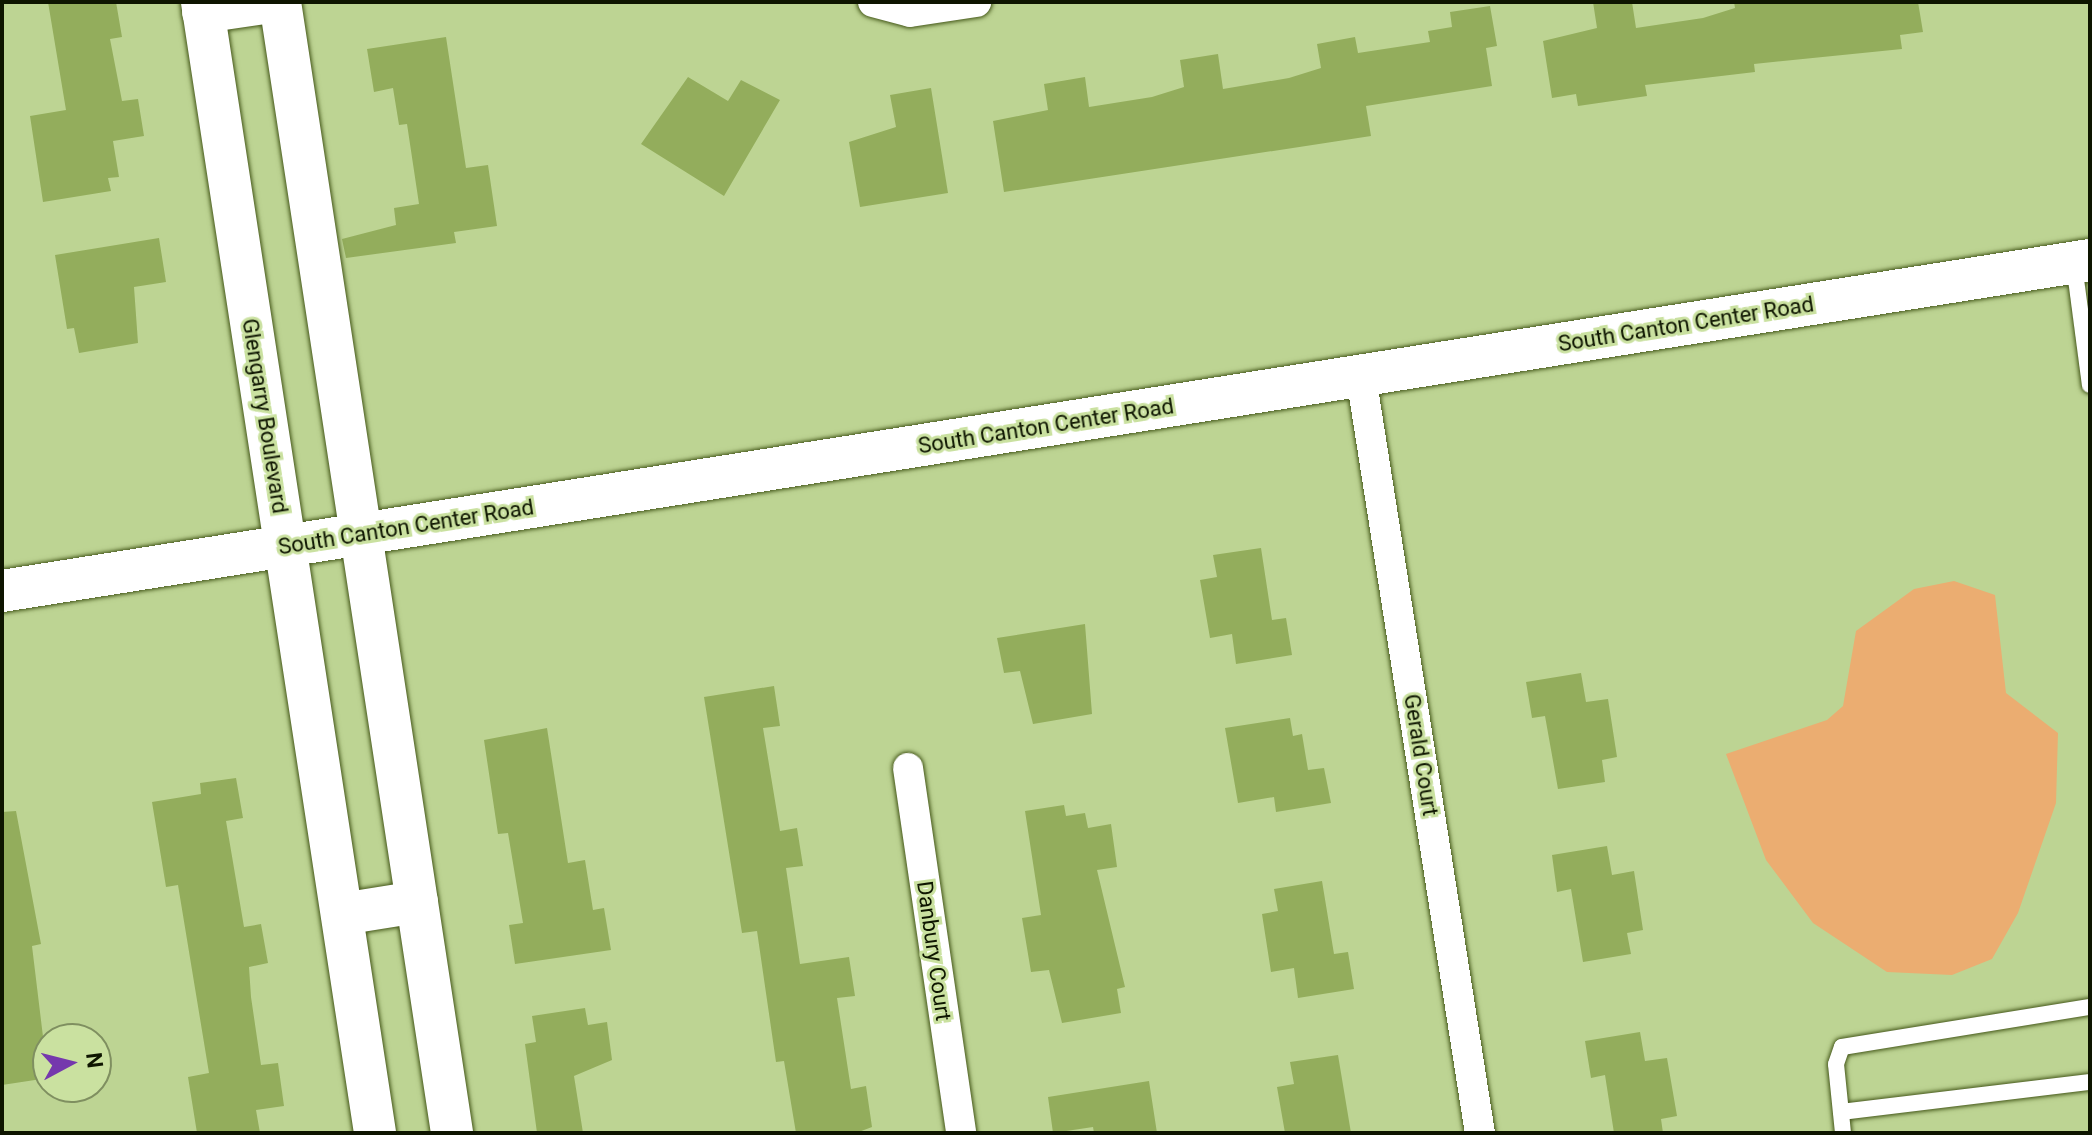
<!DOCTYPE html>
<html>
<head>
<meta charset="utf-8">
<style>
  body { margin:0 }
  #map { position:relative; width:2092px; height:1135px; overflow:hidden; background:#bdd493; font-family:Roboto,sans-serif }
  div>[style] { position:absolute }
  .green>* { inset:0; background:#ebad71 }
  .building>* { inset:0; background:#93ad5c }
  .roads { filter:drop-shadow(0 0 2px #46591b) drop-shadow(0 0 2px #46591b) }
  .lane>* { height:16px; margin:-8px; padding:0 8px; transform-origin:8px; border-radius:8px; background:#fff }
  .street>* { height:30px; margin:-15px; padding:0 15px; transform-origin:15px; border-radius:15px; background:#fff }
  .secondary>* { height:42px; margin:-21px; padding:0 21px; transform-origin:21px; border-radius:21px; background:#fff }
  span { translate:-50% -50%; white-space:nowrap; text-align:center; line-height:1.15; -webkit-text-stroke:6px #cae1a0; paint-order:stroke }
  .street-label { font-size:22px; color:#0e1500 }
  .frame { position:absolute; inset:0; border:4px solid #0e1500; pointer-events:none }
  .north { position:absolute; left:32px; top:1023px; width:80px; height:80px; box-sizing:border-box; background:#cae1a0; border:2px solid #7f8f60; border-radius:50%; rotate:83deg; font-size:22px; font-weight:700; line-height:32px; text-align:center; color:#0e1500 }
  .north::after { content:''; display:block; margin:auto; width:28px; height:36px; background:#7538ad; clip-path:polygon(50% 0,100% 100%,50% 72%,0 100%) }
</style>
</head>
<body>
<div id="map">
  <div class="green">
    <div style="clip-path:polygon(1954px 581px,1995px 595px,2006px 693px,2058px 733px,2056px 803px,2018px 913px,1992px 959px,1952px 975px,1887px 972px,1813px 923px,1766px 860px,1726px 754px,1827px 720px,1843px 706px,1856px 631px,1914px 589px)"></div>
  </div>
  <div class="building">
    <div style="clip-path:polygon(48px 2px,116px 2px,122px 37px,110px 39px,122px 101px,138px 99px,144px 136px,113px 141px,119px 177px,108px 178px,111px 191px,43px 202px,30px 116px,66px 110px)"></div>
    <div style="clip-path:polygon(1593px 2px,1632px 2px,1636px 28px,1703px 18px,1735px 8px,1734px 2px,1918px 2px,1923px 32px,1900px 35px,1902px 49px,1754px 64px,1755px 72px,1645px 85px,1647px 96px,1578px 106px,1576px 94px,1552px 98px,1543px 41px,1597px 28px)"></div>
    <div style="clip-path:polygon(1490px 6px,1497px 46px,1486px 48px,1492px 86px,1366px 106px,1371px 136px,1004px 192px,993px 121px,1048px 110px,1044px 84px,1085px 77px,1089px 107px,1152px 97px,1184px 87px,1180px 60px,1218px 54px,1223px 89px,1289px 78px,1321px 68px,1317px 44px,1355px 37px,1358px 53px,1430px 42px,1428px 31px,1452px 27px,1450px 12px)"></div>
    <div style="clip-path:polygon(446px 37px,466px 168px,488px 165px,497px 226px,454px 232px,456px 243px,346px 258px,342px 239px,396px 225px,394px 208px,419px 204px,407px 124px,399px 125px,393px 88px,374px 92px,367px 49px)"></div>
    <div style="clip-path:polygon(688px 77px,728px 101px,741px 80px,780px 100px,724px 196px,641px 144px)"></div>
    <div style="clip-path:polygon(931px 88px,948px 193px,860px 207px,849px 142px,896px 127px,890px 95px)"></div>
    <div style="clip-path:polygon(159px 238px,166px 282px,134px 287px,138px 343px,79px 353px,74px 328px,67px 329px,55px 255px)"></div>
    <div style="clip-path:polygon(1261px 548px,1272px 620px,1286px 618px,1292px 655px,1236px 664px,1232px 634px,1210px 638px,1200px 580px,1217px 577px,1213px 555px)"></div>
    <div style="clip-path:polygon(1085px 624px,1092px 714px,1033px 724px,1020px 671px,1004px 673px,997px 638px)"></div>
    <div style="clip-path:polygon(1581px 673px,1586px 702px,1608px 699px,1617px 757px,1602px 760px,1605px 782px,1558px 789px,1545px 716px,1532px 718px,1526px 682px)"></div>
    <div style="clip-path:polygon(774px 686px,780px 726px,763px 728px,780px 831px,797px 828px,803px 866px,786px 868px,800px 964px,849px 957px,855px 996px,837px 998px,851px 1089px,866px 1086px,872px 1127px,856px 1133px,796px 1133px,784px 1061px,776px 1062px,757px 931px,742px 933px,704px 697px)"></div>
    <div style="clip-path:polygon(1290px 718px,1293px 736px,1302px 734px,1308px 770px,1324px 768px,1331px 803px,1276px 812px,1274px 797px,1238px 803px,1225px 728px)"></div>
    <div style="clip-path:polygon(547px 728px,568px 863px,585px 860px,593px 910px,604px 908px,611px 950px,515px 964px,509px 925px,523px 923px,508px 833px,498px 834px,484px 740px)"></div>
    <div style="clip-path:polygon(236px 778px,243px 818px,226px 821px,244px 927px,261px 924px,268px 963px,249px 967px,251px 997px,261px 1065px,278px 1063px,284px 1106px,256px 1110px,260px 1133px,197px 1133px,188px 1077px,209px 1073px,178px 885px,166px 887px,152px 802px,201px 794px,200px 783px)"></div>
    <div style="clip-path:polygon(1064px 805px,1066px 816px,1085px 813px,1088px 828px,1111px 824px,1117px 867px,1097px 870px,1125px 987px,1117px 989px,1121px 1013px,1062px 1023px,1049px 970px,1031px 972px,1022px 918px,1041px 915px,1025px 811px)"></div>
    <div style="clip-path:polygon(16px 811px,41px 944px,32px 946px,48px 1078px,2px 1085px,2px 812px)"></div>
    <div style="clip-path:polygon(1607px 846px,1612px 875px,1634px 871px,1643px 930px,1627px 933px,1631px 954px,1583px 962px,1571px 889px,1557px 892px,1552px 855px)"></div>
    <div style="clip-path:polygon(1322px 881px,1334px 954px,1348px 952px,1354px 989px,1298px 998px,1294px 968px,1271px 972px,1262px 914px,1278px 911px,1274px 889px)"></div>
    <div style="clip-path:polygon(585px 1008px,588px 1025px,607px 1022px,612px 1060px,574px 1076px,583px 1133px,537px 1133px,525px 1044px,536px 1042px,532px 1016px)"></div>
    <div style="clip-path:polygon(1640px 1032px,1645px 1061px,1667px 1058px,1677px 1116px,1661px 1119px,1663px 1133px,1614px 1133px,1605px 1075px,1591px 1078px,1585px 1041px)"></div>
    <div style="clip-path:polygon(1338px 1055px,1351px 1133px,1285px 1133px,1277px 1087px,1294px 1084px,1290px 1062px)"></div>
    <div style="clip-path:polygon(1149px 1081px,1157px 1133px,1094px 1133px,1093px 1127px,1053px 1133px,1048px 1097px)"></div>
  </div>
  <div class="roads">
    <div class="lane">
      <div style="left:2074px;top:264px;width:122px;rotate:82.5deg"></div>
      <div style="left:1841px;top:1112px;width:251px;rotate:-6.9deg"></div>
      <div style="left:1843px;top:1133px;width:69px;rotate:-95.8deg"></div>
      <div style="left:1836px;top:1064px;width:18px;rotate:-71deg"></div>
      <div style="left:1842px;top:1047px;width:251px;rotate:-9.2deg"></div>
    </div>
    <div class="street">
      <div style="left:873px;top:2px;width:38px;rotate:15deg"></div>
      <div style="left:910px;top:12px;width:67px;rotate:-8.6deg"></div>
      <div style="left:1361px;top:376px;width:766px;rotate:81.07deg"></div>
      <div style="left:908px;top:768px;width:369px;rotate:81.7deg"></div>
    </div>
    <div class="secondary">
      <div style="left:202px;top:2px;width:1144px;rotate:81.3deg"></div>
      <div style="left:280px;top:2px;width:1144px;rotate:81.35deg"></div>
      <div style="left:203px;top:12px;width:69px;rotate:-8.4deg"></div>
      <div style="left:2px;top:591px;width:2114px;rotate:-9.01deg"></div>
      <div style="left:342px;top:914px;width:76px;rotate:-9.1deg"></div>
    </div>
  </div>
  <div class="street-label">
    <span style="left:1686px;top:324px;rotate:-9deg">South Canton Center Road</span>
    <span style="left:265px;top:416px;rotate:81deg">Glengarry Boulevard</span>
    <span style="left:1046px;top:426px;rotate:-9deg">South Canton Center Road</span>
    <span style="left:406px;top:527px;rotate:-9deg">South Canton Center Road</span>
    <span style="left:1421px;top:755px;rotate:81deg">Gerald Court</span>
    <span style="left:934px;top:951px;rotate:82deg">Danbury Court</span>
  </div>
  <div class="frame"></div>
  <div class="north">N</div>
</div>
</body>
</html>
